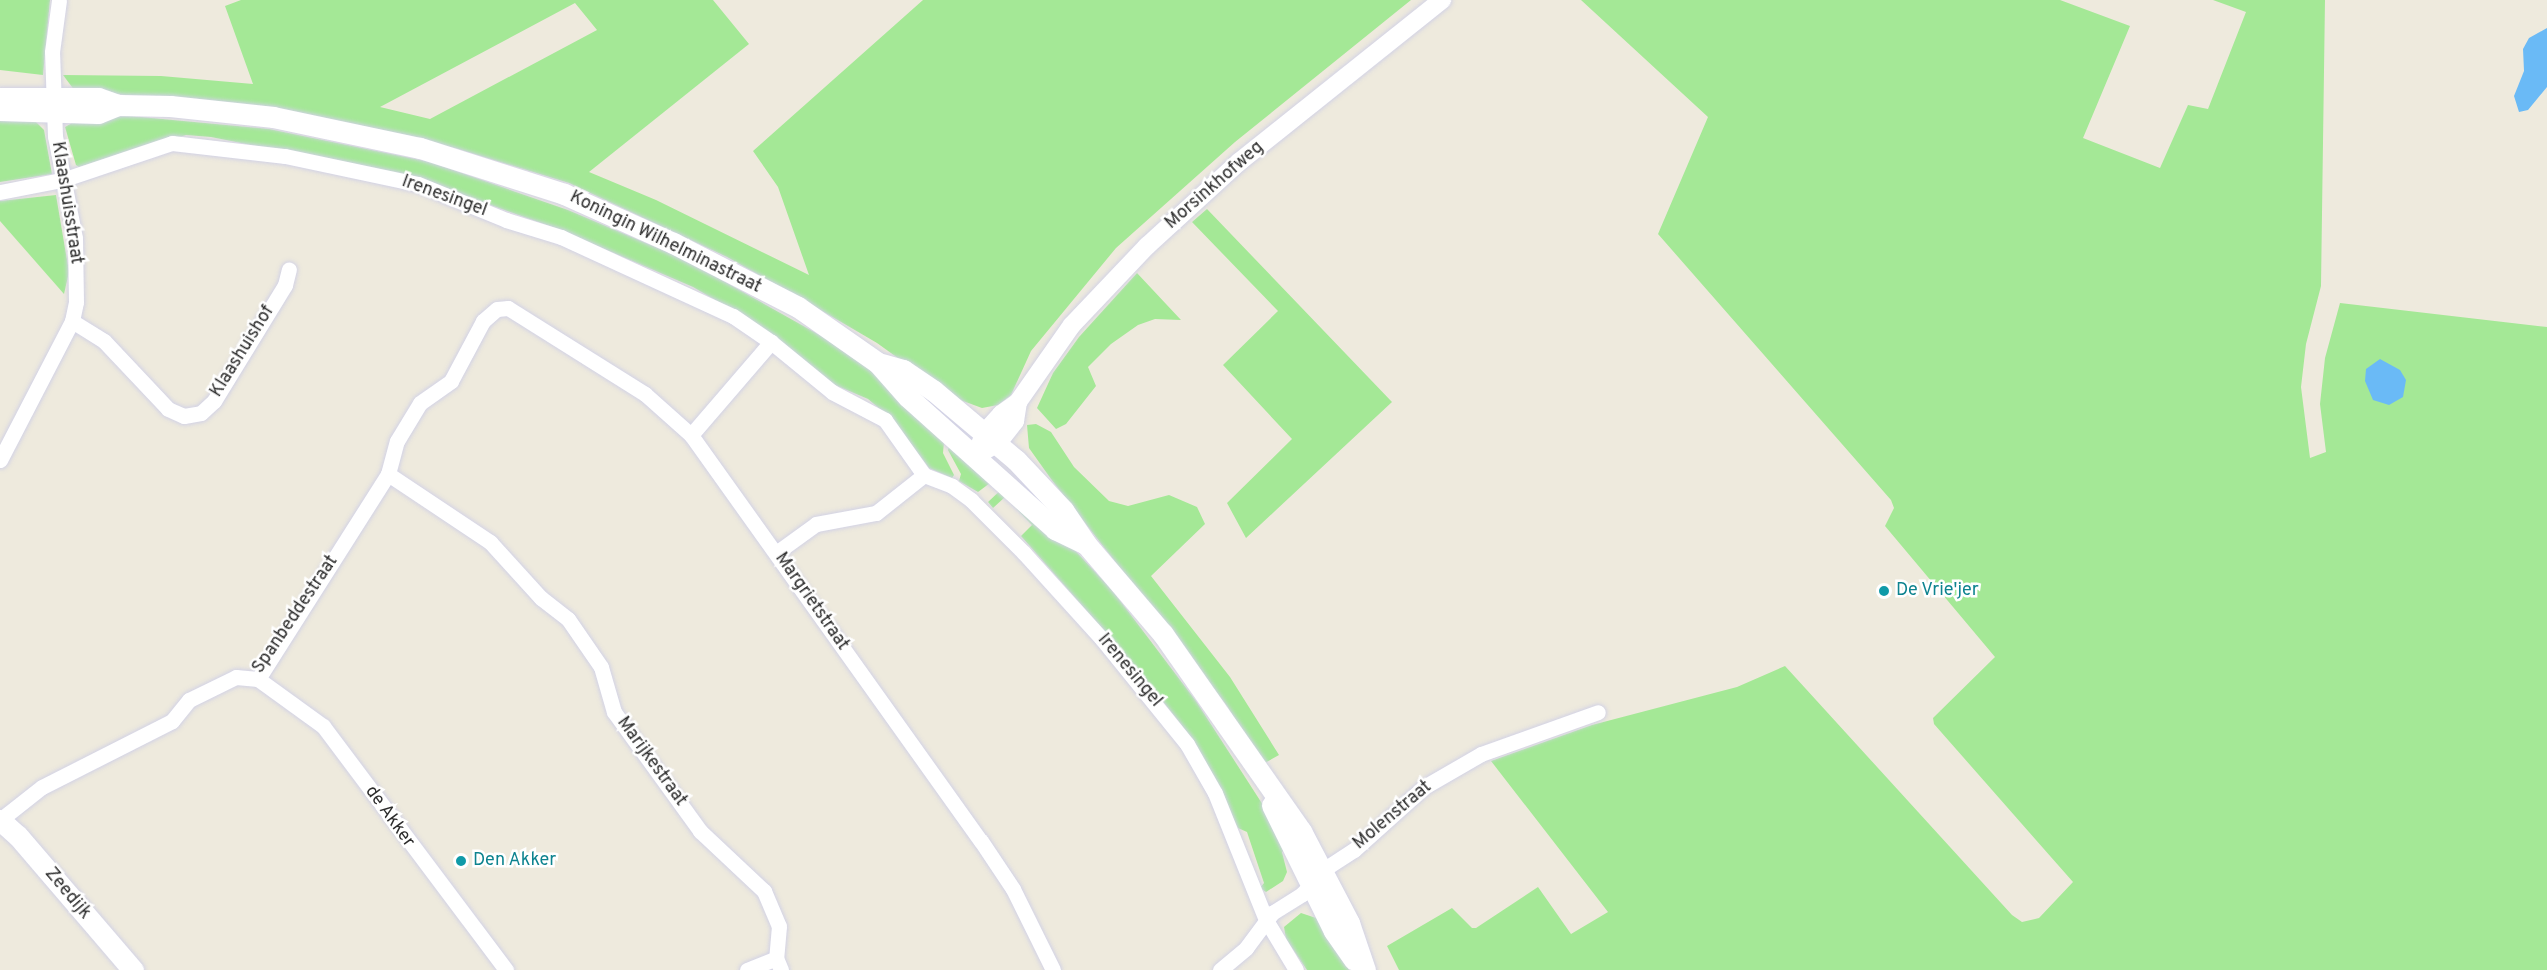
<!DOCTYPE html>
<html>
<head>
<meta charset="utf-8">
<style>
  body { margin:0 }
  #map { position:relative; width:2547px; height:970px; overflow:hidden; background:#eeeadd; font-family:Overpass,sans-serif }
  div>[style] { position:absolute }
  .green>* { inset:0; background:#a4e896 }
  .water>* { inset:0; background:#6abaf6 }
  .roads { filter:drop-shadow(0 0 2px #d2d2e5) drop-shadow(0 0 2px #d2d2e5) }
  .minor>* { height:15px; margin:-7.5px; padding:0 7.5px; transform-origin:7.5px; border-radius:7.5px; background:#fff }
  .tertiary>* { height:18px; margin:-9px; padding:0 9px; transform-origin:9px; border-radius:9px; background:#fff }
  .secondary>* { height:21px; margin:-10.5px; padding:0 10.5px; transform-origin:10.5px; border-radius:10.5px; background:#fff }
  .dots>* { width:16px; height:16px; translate:-50% -50%; box-sizing:border-box; border:3px solid #fff; border-radius:50% }
  span { translate:-50% -50%; white-space:nowrap; text-align:center; line-height:1.15; -webkit-text-stroke:5px #fff; paint-order:stroke }
  .street-label { font-size:18px; color:#2c2c2c }
  .culture-label { font-size:18px; color:#0d838f }
  .left { translate:0 -50%; text-align:left }
</style>
</head>
<body>
<div id="map">
  <div class="green">
    <div style="clip-path:polygon(0 0,50px 0,43px 75px,0 70px)"></div>
    <div style="clip-path:polygon(evenodd,241px 0,713px 0,749px 44px,589px 172px,656px 200px,809px 275px,778px 187px,753px 151px,923px 0,1411px 0,1235px 142px,1116px 248px,1031px 351px,1011px 395px,998px 405px,982px 408px,952px 397px,877px 343px,800px 298px,727px 257px,569px 183px,455px 148px,138px 96px,75px 91px,63px 75px,161px 76px,253px 84px,225px 6px,241px 0,575px 3px,597px 30px,430px 119px,380px 107px,575px 3px)"></div>
    <div style="clip-path:polygon(1581px 0,2060px 0,2130px 26px,2083px 138px,2160px 168px,2188px 105px,2208px 109px,2246px 12px,2213px 0,2325px 0,2321px 286px,2306px 344px,2301px 387px,2310px 458px,2326px 452px,2320px 404px,2325px 358px,2340px 303px,2547px 327px,2547px 970px,1399px 970px,1387px 946px,1452px 908px,1472px 928px,1476px 928px,1538px 887px,1571px 934px,1608px 912px,1491px 761px,1592px 725px,1737px 687px,1785px 666px,2012px 915px,2022px 922px,2039px 918px,2073px 882px,1934px 724px,1933px 718px,1995px 657px,1885px 526px,1894px 508px,1891px 500px,1658px 234px,1708px 117px)"></div>
    <div style="clip-path:polygon(130px 116px,269px 129px,430px 162px,568px 210px,686px 260px,848px 351px,893px 388px,944px 442px,943px 453px,954px 475px,952px 478px,929px 468px,893px 420px,868px 399px,828px 382px,758px 325px,693px 287px,558px 229px,485px 203px,411px 177px,211px 137px,186px 135px,79px 167px,76px 165px,65px 127px,81px 118px)"></div>
    <div style="clip-path:polygon(0 118px,33px 119px,44px 130px,52px 174px,0 182px)"></div>
    <div style="clip-path:polygon(56px 195px,69px 272px,64px 294px,0 221px,0 201px)"></div>
    <div style="clip-path:polygon(1207px 209px,1392px 402px,1246px 538px,1227px 503px,1292px 439px,1223px 365px,1278px 311px,1192px 222px)"></div>
    <div style="clip-path:polygon(1137px 273px,1181px 320px,1155px 319px,1138px 325px,1111px 344px,1088px 367px,1096px 386px,1066px 424px,1056px 429px,1037px 408px,1053px 373px,1079px 337px)"></div>
    <div style="clip-path:polygon(1036px 424px,1051px 432px,1074px 467px,1109px 501px,1128px 506px,1169px 495px,1197px 507px,1205px 524px,1151px 576px,1230px 677px,1279px 755px,1263px 764px,1227px 706px,1051px 479px,1029px 448px,1027px 425px)"></div>
    <div style="clip-path:polygon(951px 441px,994px 480px,978px 492px,959px 481px,961px 474px,948px 450px)"></div>
    <div style="clip-path:polygon(1004px 487px,1070px 545px,1112px 590px,1196px 701px,1274px 822px,1286px 849px,1282px 852px,1287px 872px,1283px 881px,1266px 892px,1260px 888px,1264px 883px,1247px 832px,1238px 828px,1194px 741px,1136px 667px,1021px 536px,1032px 525px,1005px 497px,993px 508px,988px 502px)"></div>
    <div style="clip-path:polygon(1301px 913px,1322px 920px,1349px 970px,1307px 970px,1286px 939px,1284px 927px)"></div>
  </div>
  <div class="water">
    <div style="clip-path:polygon(2547px 28px,2547px 87px,2528px 110px,2519px 112px,2514px 96px,2524px 71px,2523px 49px,2529px 38px)"></div>
    <div style="clip-path:polygon(2380px 359px,2400px 370px,2406px 380px,2403px 397px,2389px 405px,2373px 400px,2365px 381px,2366px 369px)"></div>
  </div>
  <div class="roads">
    <div class="minor">
      <div style="left:0;top:192px;width:63px;rotate:-11deg"></div>
      <div style="left:62px;top:180px;width:116px;rotate:-18.6deg"></div>
      <div style="left:172px;top:143px;width:114px;rotate:6.6deg"></div>
      <div style="left:285px;top:156px;width:136px;rotate:11.9deg"></div>
      <div style="left:418px;top:184px;width:95px;rotate:22.2deg"></div>
      <div style="left:506px;top:220px;width:58px;rotate:17.2deg"></div>
      <div style="left:561px;top:237px;width:189px;rotate:24.7deg"></div>
      <div style="left:733px;top:316px;width:46px;rotate:34.4deg"></div>
      <div style="left:771px;top:342px;width:79px;rotate:39.3deg"></div>
      <div style="left:832px;top:392px;width:60px;rotate:27.8deg"></div>
      <div style="left:885px;top:420px;width:67px;rotate:54.7deg"></div>
      <div style="left:72px;top:321px;width:38px;rotate:32deg"></div>
      <div style="left:104px;top:341px;width:93px;rotate:46.7deg"></div>
      <div style="left:168px;top:409px;width:17px;rotate:24deg"></div>
      <div style="left:184px;top:416px;width:17px;rotate:-10deg"></div>
      <div style="left:201px;top:413px;width:18px;rotate:-43deg"></div>
      <div style="left:214px;top:401px;width:136px;rotate:-58.5deg"></div>
      <div style="left:285px;top:285px;width:16px;rotate:-76deg"></div>
      <div style="left:691px;top:435px;width:123px;rotate:-49.3deg"></div>
      <div style="left:0;top:460px;width:157px;rotate:-62.6deg"></div>
      <div style="left:72px;top:321px;width:19px;rotate:-78deg"></div>
      <div style="left:76px;top:302px;width:64px;rotate:-90.9deg"></div>
      <div style="left:75px;top:238px;width:104px;rotate:-101.1deg"></div>
      <div style="left:55px;top:136px;width:84px;rotate:-92deg"></div>
      <div style="left:52px;top:52px;width:52px;rotate:-82.3deg"></div>
      <div style="left:388px;top:474px;width:123px;rotate:33.7deg"></div>
      <div style="left:490px;top:542px;width:76px;rotate:47.7deg"></div>
      <div style="left:541px;top:598px;width:34px;rotate:38deg"></div>
      <div style="left:568px;top:619px;width:58px;rotate:55.5deg"></div>
      <div style="left:601px;top:667px;width:47px;rotate:73.9deg"></div>
      <div style="left:614px;top:712px;width:147px;rotate:54.1deg"></div>
      <div style="left:700px;top:831px;width:88px;rotate:43.2deg"></div>
      <div style="left:764px;top:891px;width:38px;rotate:67deg"></div>
      <div style="left:779px;top:926px;width:32px;rotate:95deg"></div>
      <div style="left:776px;top:958px;width:13px;rotate:67deg"></div>
      <div style="left:776px;top:553px;width:49px;rotate:-35.9deg"></div>
      <div style="left:816px;top:524px;width:61px;rotate:-10.4deg"></div>
      <div style="left:876px;top:513px;width:61px;rotate:-38.4deg"></div>
      <div style="left:924px;top:475px;width:30px;rotate:21deg"></div>
      <div style="left:952px;top:486px;width:24px;rotate:36deg"></div>
      <div style="left:971px;top:500px;width:75px;rotate:45deg"></div>
      <div style="left:1024px;top:553px;width:116px;rotate:47.8deg"></div>
      <div style="left:1102px;top:639px;width:135px;rotate:51deg"></div>
      <div style="left:1187px;top:744px;width:56px;rotate:60.3deg"></div>
      <div style="left:1215px;top:793px;width:137px;rotate:68.1deg"></div>
      <div style="left:1266px;top:920px;width:58px;rotate:59deg"></div>
      <div style="left:258px;top:679px;width:80px;rotate:35.9deg"></div>
      <div style="left:323px;top:726px;width:305px;rotate:53.1deg"></div>
      <div style="left:0;top:820px;width:53px;rotate:-38.2deg"></div>
      <div style="left:42px;top:787px;width:146px;rotate:-26.9deg"></div>
      <div style="left:172px;top:721px;width:27px;rotate:-51deg"></div>
      <div style="left:189px;top:700px;width:52px;rotate:-26.1deg"></div>
      <div style="left:236px;top:677px;width:22px;rotate:5deg"></div>
      <div style="left:258px;top:679px;width:243px;rotate:-57.6deg"></div>
      <div style="left:388px;top:474px;width:34px;rotate:-75deg"></div>
      <div style="left:397px;top:441px;width:44px;rotate:-58.8deg"></div>
      <div style="left:420px;top:403px;width:38px;rotate:-35deg"></div>
      <div style="left:451px;top:381px;width:68px;rotate:-61.9deg"></div>
      <div style="left:483px;top:321px;width:18px;rotate:-41deg"></div>
      <div style="left:497px;top:309px;width:11px;rotate:-5deg"></div>
      <div style="left:508px;top:308px;width:162px;rotate:32.1deg"></div>
      <div style="left:645px;top:394px;width:62px;rotate:41.7deg"></div>
      <div style="left:691px;top:435px;width:499px;rotate:54.5deg"></div>
      <div style="left:981px;top:841px;width:58px;rotate:56.3deg"></div>
      <div style="left:1013px;top:889px;width:90px;rotate:63.7deg"></div>
      <div style="left:747px;top:970px;width:31px;rotate:-22deg"></div>
      <div style="left:1220px;top:970px;width:34px;rotate:-40deg"></div>
      <div style="left:1246px;top:948px;width:44px;rotate:-53.4deg"></div>
      <div style="left:1272px;top:913px;width:36px;rotate:-32deg"></div>
      <div style="left:1302px;top:894px;width:39px;rotate:-46deg"></div>
      <div style="left:1329px;top:866px;width:30px;rotate:-33deg"></div>
      <div style="left:1354px;top:850px;width:94px;rotate:-42deg"></div>
      <div style="left:1424px;top:787px;width:66px;rotate:-30.1deg"></div>
      <div style="left:1481px;top:754px;width:124px;rotate:-19.7deg"></div>
    </div>
    <div class="tertiary">
      <div style="left:986px;top:450px;width:14px;rotate:-30deg"></div>
      <div style="left:998px;top:443px;width:28px;rotate:-52deg"></div>
      <div style="left:1015px;top:421px;width:19px;rotate:-81deg"></div>
      <div style="left:975px;top:456px;width:26px;rotate:-67deg"></div>
      <div style="left:985px;top:432px;width:24px;rotate:-48deg"></div>
      <div style="left:1001px;top:414px;width:21px;rotate:-35deg"></div>
      <div style="left:1018px;top:402px;width:94px;rotate:-55deg"></div>
      <div style="left:1072px;top:325px;width:109px;rotate:-46.5deg"></div>
      <div style="left:1147px;top:246px;width:125px;rotate:-42.4deg"></div>
      <div style="left:1239px;top:162px;width:260px;rotate:-38.6deg"></div>
    </div>
    <div class="secondary">
      <div style="left:0;top:98px;width:98px"></div>
      <div style="left:98px;top:98px;width:21px;rotate:19deg"></div>
      <div style="left:118px;top:105px;width:52px;rotate:1.1deg"></div>
      <div style="left:170px;top:106px;width:104px;rotate:6.1deg"></div>
      <div style="left:273px;top:117px;width:150px;rotate:11.9deg"></div>
      <div style="left:420px;top:148px;width:151px;rotate:17.7deg"></div>
      <div style="left:564px;top:194px;width:120px;rotate:24.2deg"></div>
      <div style="left:673px;top:243px;width:140px;rotate:27.1deg"></div>
      <div style="left:798px;top:307px;width:98px;rotate:35deg"></div>
      <div style="left:878px;top:363px;width:45px;rotate:48.6deg"></div>
      <div style="left:908px;top:397px;width:198px;rotate:41.9deg"></div>
      <div style="left:1055px;top:529px;width:34px;rotate:26deg"></div>
      <div style="left:0;top:110px;width:98px;rotate:1.8deg"></div>
      <div style="left:98px;top:113px;width:22px;rotate:-22deg"></div>
      <div style="left:882px;top:364px;width:22px;rotate:16deg"></div>
      <div style="left:903px;top:370px;width:37px;rotate:34deg"></div>
      <div style="left:934px;top:391px;width:107px;rotate:40.1deg"></div>
      <div style="left:1016px;top:460px;width:69px;rotate:46.8deg"></div>
      <div style="left:1063px;top:510px;width:41px;rotate:55.9deg"></div>
      <div style="left:1086px;top:544px;width:118px;rotate:49.5deg"></div>
      <div style="left:1163px;top:634px;width:241px;rotate:55deg"></div>
      <div style="left:1301px;top:831px;width:104px;rotate:62.4deg"></div>
      <div style="left:1349px;top:923px;width:50px;rotate:71.2deg"></div>
      <div style="left:1272px;top:805px;width:140px;rotate:63.8deg"></div>
      <div style="left:1334px;top:931px;width:35px;rotate:55deg"></div>
      <div style="left:0;top:820px;width:24px;rotate:42deg"></div>
      <div style="left:18px;top:836px;width:177px;rotate:49.4deg"></div>
    </div>
  </div>
  <div class="dots">
    <div style="left:1884px;top:591px;background:#0f9aa8"></div>
    <div style="left:461px;top:861px;background:#0f9aa8"></div>
  </div>
  <div class="street-label">
    <span style="left:1215px;top:186px;rotate:-41deg">Morsinkhofweg</span>
    <span style="left:444px;top:197px;rotate:20deg">Irenesingel</span>
    <span style="left:66px;top:203px;rotate:81deg">Klaashuisstraat</span>
    <span style="left:665px;top:243px;rotate:26deg">Koningin Wilhelminastraat</span>
    <span style="left:243px;top:352px;rotate:-58deg">Klaashuishof</span>
    <span style="left:811px;top:602px;rotate:55deg">Margrietstraat</span>
    <span style="left:296px;top:615px;rotate:-56deg">Spanbeddestraat</span>
    <span style="left:1129px;top:671px;rotate:50deg">Irenesingel</span>
    <span style="left:651px;top:762px;rotate:54deg">Marijkestraat</span>
    <span style="left:1393px;top:816px;rotate:-40deg">Molenstraat</span>
    <span style="left:389px;top:817px;rotate:54deg">de Akker</span>
    <span style="left:67px;top:894px;rotate:50deg">Zeedijk</span>
  </div>
  <div class="culture-label">
    <span class="left" style="left:1896px;top:591px">De Vrie'jer</span>
    <span class="left" style="left:473px;top:861px">Den Akker</span>
  </div>
</div>
</body>
</html>
